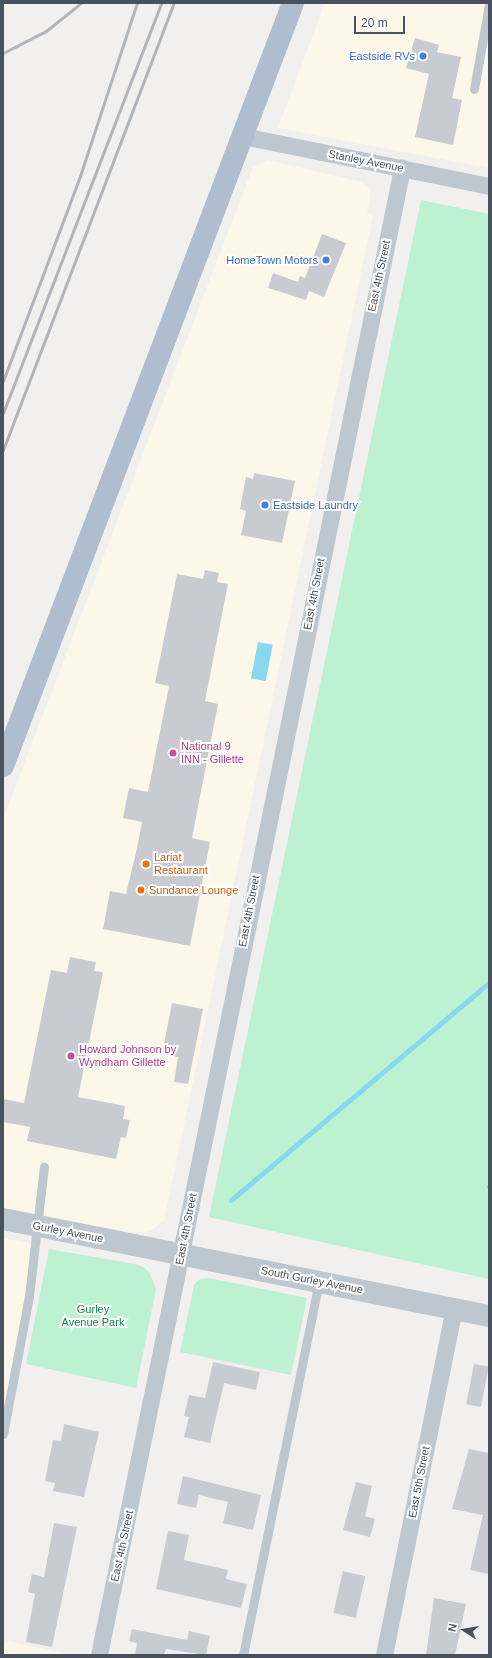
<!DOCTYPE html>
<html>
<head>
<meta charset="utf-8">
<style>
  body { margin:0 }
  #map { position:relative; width:492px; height:1658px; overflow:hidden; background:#f2efef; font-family:Helvetica,sans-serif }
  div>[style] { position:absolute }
  .commercial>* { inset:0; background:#fdf7e9 }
  .green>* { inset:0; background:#bcf1d2 }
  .water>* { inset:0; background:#88d9f0; transform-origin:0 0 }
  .stream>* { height:5px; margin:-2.5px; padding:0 2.5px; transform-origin:2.5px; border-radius:2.5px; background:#88d9f0 }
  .building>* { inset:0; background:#c9cbd2; transform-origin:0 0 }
  .path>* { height:2.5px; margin-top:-1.25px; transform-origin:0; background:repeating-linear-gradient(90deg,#73d0a4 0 3px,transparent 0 5px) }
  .service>* { height:9px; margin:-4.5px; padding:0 4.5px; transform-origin:4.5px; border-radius:4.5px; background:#bdc7cf }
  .minor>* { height:17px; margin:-8.5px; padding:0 8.5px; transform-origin:8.5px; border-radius:8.5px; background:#bdc7cf }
  .tertiary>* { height:22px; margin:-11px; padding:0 11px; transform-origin:11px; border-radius:11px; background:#bdc7cf }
  .primary>* { height:22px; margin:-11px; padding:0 11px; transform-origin:11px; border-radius:11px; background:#aebecf }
  .rail>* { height:3px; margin:-1.5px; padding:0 1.5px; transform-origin:1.5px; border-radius:1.5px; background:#b1b5ba }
  .tertiary-bridge>* { height:22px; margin:-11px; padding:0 11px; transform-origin:11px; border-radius:11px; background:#bdc7cf }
  .dots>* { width:11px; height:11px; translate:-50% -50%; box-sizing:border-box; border:2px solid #fff; border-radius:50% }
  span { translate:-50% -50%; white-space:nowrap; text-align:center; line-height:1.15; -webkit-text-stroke:4px #fff; paint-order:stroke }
  .shop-label { font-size:11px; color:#366cbe }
  .right { translate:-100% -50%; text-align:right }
  .left { translate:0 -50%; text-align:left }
  .street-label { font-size:11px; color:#47525e }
  .hotel-label { font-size:11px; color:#b23c85 }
  .food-label { font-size:11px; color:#c56008 }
  .park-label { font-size:11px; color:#13834d }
  .frame { position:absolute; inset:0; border:4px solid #47525e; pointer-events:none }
  .north { position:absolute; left:444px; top:1610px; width:40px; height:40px; -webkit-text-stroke:3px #fff; paint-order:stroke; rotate:282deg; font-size:11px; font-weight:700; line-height:16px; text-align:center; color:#47525e }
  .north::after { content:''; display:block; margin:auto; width:14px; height:18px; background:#47525e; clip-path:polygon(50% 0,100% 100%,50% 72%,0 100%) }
  .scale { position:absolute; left:354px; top:16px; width:51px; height:18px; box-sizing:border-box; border:2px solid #47525e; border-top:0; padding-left:5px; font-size:12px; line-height:14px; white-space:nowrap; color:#47525e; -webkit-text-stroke:3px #fff; paint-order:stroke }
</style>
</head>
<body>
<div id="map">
  <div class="commercial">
    <div style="clip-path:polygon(325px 3px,489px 3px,489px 168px,278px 128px)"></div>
    <div style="clip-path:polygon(268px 160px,361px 182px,371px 189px,367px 213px,373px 215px,164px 1221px,150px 1231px,135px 1233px,3px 1208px,3px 819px,253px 167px)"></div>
    <div style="clip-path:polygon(3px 1238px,41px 1245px,3px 1429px)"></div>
    <div style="clip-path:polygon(3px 1640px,72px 1655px,3px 1655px)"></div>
  </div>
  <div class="green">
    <div style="clip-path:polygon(421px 200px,489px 214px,489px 1279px,209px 1217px)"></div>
    <div style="clip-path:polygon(49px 1249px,135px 1264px,144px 1267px,150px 1274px,156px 1289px,136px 1388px,26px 1364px)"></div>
    <div style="clip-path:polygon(209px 1278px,307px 1298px,291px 1375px,180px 1352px,194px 1285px,200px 1279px)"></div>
  </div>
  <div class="water">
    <div style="left:258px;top:642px;width:15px;height:37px;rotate:11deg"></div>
  </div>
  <div class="stream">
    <div style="left:231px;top:1200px;width:337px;rotate:-40.1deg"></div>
  </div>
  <div class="building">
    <div style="clip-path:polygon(415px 38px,439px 45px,437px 52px,461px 57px,452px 98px,462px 100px,453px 145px,415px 137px,429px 74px,406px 68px)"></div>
    <div style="clip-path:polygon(322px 234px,346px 243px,324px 297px,309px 291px,306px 300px,268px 288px,273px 273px,298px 282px,300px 276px,305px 278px)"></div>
    <div style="clip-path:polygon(254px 473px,295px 481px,282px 543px,241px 535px,246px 511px,240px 509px,246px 477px,253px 479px)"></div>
    <div style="clip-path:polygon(205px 570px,219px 573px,217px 582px,228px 584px,205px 701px,218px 704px,192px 838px,210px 842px,190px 946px,103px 929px,110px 891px,126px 894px,137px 848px,142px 822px,123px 818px,129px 788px,148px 792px,169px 686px,155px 683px,177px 574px,203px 579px)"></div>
    <div style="clip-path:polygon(70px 957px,96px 962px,94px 971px,103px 972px,78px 1097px,125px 1106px,123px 1119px,130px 1120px,126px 1138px,121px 1137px,116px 1159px,27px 1141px,30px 1127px,3px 1122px,3px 1099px,24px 1103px,51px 970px,67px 973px)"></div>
    <div style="clip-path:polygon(172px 1003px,203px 1009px,188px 1084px,174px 1082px,178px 1057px,162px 1054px)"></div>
    <div style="clip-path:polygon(213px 1362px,260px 1372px,256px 1390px,224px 1383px,210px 1443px,184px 1437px,189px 1417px,184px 1416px,189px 1395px,205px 1398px)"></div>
    <div style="left:474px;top:1364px;width:15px;height:41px;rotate:11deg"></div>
    <div style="clip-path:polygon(64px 1424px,99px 1432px,84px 1497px,53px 1491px,55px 1483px,45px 1481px,53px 1440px,61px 1441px)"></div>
    <div style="clip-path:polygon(469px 1449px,489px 1453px,489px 1574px,470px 1570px,483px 1515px,452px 1509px)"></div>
    <div style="clip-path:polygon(183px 1476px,261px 1495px,253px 1530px,223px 1523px,228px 1502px,199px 1495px,196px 1508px,177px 1504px)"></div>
    <div style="clip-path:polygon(356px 1482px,372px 1486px,365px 1516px,375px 1519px,370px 1537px,343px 1530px)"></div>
    <div style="clip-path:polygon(54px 1523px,77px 1527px,52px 1647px,26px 1642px,35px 1594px,28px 1592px,32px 1574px,44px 1577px)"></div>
    <div style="clip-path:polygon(168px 1531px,189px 1535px,184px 1560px,228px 1570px,226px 1579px,247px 1584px,241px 1608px,156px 1589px)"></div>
    <div style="left:343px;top:1571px;width:23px;height:43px;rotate:13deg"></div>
    <div style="clip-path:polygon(434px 1598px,466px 1604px,455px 1655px,426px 1655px)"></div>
    <div style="clip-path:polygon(132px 1629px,187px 1640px,189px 1631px,210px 1636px,206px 1655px,166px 1649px,164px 1655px,135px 1655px,137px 1643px,129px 1641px)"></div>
  </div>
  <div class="path">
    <div style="left:489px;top:1186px;width:2px;rotate:90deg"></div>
  </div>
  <div class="service">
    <div style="left:474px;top:89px;width:85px;rotate:-79.9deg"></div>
    <div style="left:3px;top:1434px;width:140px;rotate:-79.3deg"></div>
    <div style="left:29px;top:1296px;width:130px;rotate:-83.4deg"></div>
    <div style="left:243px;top:1655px;width:381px;rotate:-78.5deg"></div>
  </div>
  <div class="minor">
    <div style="left:243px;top:136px;width:251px;rotate:11.5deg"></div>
    <div style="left:99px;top:1655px;width:1518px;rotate:-78.48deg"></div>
    <div style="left:384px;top:1655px;width:353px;rotate:-78.6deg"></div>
  </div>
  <div class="tertiary">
    <div style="left:134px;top:1245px;width:362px;rotate:11.3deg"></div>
  </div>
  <div class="primary">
    <div style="left:3px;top:766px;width:816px;rotate:-69.19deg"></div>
  </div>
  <div class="rail">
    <div style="left:3px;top:53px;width:48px;rotate:-27.1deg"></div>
    <div style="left:46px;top:31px;width:45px;rotate:-38.7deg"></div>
    <div style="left:3px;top:381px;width:219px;rotate:-69.4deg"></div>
    <div style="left:80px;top:176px;width:182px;rotate:-71.8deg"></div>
    <div style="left:3px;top:413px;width:439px;rotate:-68.9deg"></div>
    <div style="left:3px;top:450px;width:479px;rotate:-69.1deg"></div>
  </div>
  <div class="tertiary-bridge">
    <div style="left:3px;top:1219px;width:134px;rotate:11.2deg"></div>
  </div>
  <div class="dots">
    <div style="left:423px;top:56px;background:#3f7fe0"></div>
    <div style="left:326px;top:260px;background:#3f7fe0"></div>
    <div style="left:265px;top:505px;background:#3f7fe0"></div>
    <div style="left:173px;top:753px;background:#d1479c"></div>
    <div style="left:146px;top:864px;background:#e8710a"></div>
    <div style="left:141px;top:890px;background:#e8710a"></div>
    <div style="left:71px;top:1056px;background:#d1479c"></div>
  </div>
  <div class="shop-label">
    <span class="right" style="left:415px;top:56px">Eastside RVs</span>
    <span class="right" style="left:318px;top:260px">HomeTown Motors</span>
    <span class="left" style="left:273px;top:505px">Eastside Laundry</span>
  </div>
  <div class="street-label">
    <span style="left:366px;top:161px;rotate:11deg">Stanley Avenue</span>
    <span style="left:379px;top:276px;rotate:-78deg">East 4th Street</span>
    <span style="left:314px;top:594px;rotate:-79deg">East 4th Street</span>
    <span style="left:249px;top:911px;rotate:-79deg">East 4th Street</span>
    <span style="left:186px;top:1229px;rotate:-79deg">East 4th Street</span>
    <span style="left:68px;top:1232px;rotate:11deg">Gurley Avenue</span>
    <span style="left:312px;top:1280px;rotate:11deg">South Gurley Avenue</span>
    <span style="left:419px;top:1482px;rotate:-79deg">East 5th Street</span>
    <span style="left:122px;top:1546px;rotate:-78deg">East 4th Street</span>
  </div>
  <div class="hotel-label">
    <span class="left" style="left:181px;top:753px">National 9<br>INN - Gillette</span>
    <span class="left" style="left:79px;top:1056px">Howard Johnson by<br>Wyndham Gillette</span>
  </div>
  <div class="food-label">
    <span class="left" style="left:154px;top:864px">Lariat<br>Restaurant</span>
    <span class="left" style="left:149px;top:890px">Sundance Lounge</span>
  </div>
  <div class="park-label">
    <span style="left:93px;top:1316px">Gurley<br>Avenue Park</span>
  </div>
  <div class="frame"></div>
  <div class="north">N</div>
  <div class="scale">20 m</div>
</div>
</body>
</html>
